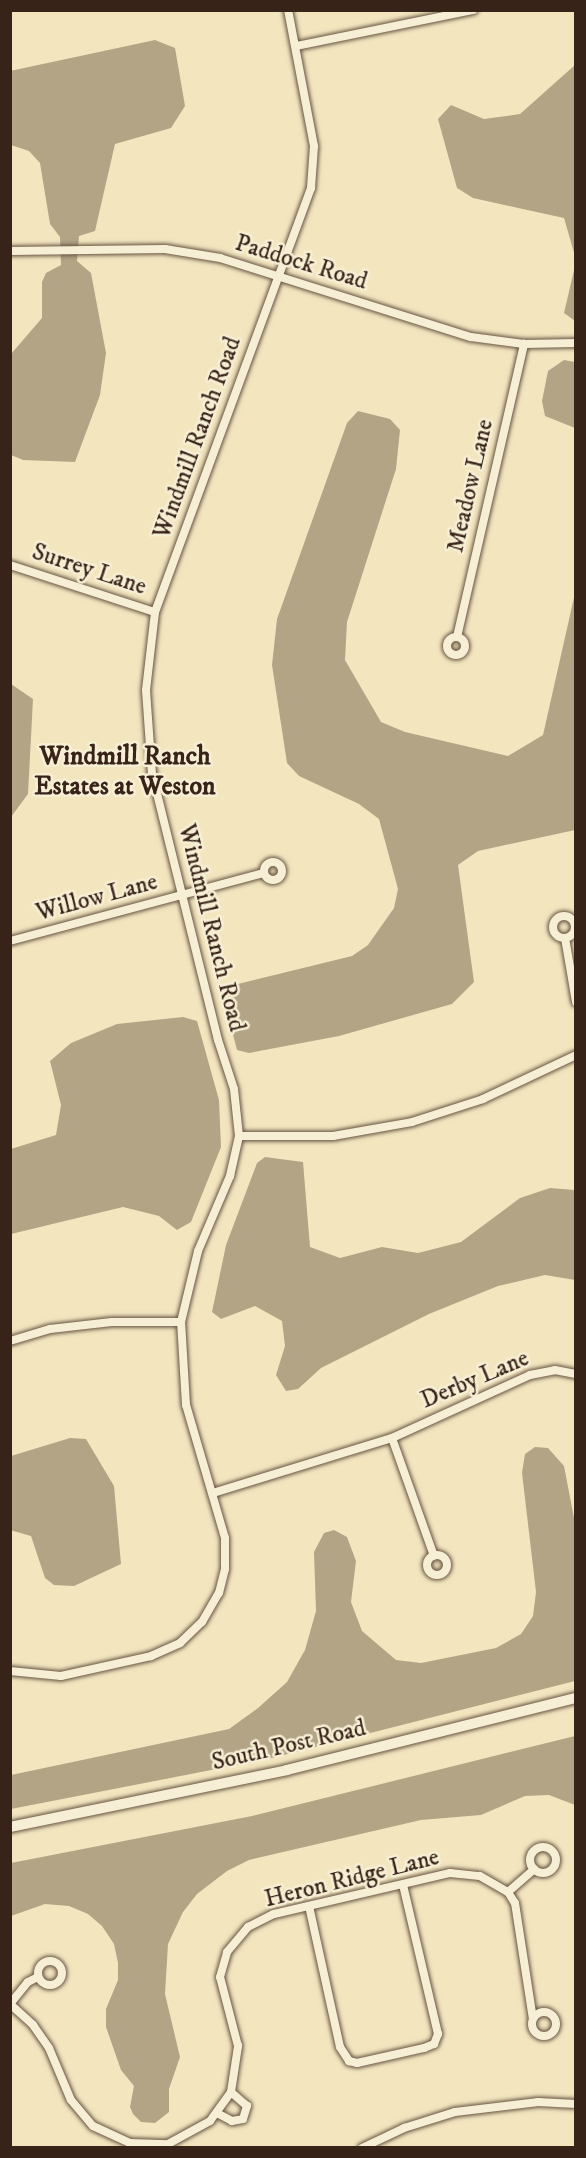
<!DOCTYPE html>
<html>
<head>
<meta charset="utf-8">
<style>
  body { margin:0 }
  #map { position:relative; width:586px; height:2158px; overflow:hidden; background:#f3e6bf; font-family:"IM FELL DW Pica",serif }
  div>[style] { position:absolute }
  .water>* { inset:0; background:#b3a486 }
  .roads { filter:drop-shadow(0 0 2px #675442) drop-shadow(0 0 2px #675442) }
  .minor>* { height:8px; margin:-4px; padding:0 4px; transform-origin:4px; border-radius:4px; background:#f7efd5 }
  .minor>.ring { margin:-4px; padding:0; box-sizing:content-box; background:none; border:8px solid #f7efd5; border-radius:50% }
  .tertiary>* { height:10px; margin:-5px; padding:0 5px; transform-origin:5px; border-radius:5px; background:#f7efd5 }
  span { translate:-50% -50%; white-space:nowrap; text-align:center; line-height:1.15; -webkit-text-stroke:5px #f7efd5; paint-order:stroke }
  .street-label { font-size:24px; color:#382318 }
  .neighbourhood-label { font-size:26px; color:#382318; font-weight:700 }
  .frame { position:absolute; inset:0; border:12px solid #382318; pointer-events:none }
</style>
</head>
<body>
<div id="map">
  <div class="water">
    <div style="clip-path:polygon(155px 40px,175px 48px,185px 106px,171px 128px,115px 144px,95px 231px,79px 236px,77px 261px,91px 273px,106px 353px,100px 395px,75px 462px,23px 460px,11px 455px,11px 354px,42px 318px,42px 282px,46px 273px,61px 265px,60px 237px,50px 224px,40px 163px,29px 151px,11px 145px,10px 71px)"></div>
    <div style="clip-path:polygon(575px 65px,575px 256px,564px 218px,473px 198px,457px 188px,438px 119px,451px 105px,484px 119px,520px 114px)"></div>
    <div style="clip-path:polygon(575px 266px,575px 321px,564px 313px)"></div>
    <div style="clip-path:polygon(564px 360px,575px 362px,575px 428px,545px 416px,542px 401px,548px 371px)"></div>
    <div style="clip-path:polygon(358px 411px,390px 419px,400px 430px,396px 469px,347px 622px,345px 660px,381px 722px,405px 732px,508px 756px,543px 735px,575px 593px,575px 830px,478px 851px,458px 865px,474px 982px,452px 1004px,339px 1036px,249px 1053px,237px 1050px,223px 996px,234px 985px,352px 956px,368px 945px,394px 908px,398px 889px,379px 819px,359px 804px,299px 776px,287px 763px,272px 665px,277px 619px,347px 423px)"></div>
    <div style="clip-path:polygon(11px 684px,33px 699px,28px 794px,11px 817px)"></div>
    <div style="clip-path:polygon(183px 1017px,197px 1021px,219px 1100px,221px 1147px,191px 1222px,177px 1230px,159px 1216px,123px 1207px,11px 1234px,11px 1149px,56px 1135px,61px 1105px,50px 1061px,71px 1043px,117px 1024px)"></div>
    <div style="clip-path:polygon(265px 1157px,303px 1162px,310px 1247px,340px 1258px,382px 1247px,418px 1253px,461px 1242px,520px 1198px,550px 1188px,575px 1190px,575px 1280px,545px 1275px,498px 1286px,429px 1314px,321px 1368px,298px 1389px,286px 1391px,276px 1375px,285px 1346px,282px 1321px,255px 1306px,221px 1319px,212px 1312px,226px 1245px,257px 1163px)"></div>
    <div style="clip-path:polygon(70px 1438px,86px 1439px,114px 1486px,121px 1564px,74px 1586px,54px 1585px,45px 1578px,31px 1536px,10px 1530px,11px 1456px)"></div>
    <div style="clip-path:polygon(535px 1447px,548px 1448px,564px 1466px,575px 1523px,575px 1681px,268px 1759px,11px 1809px,11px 1775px,229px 1729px,258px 1708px,287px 1682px,305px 1650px,316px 1611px,314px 1552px,324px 1533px,334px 1530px,347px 1537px,356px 1561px,351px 1602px,362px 1631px,396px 1660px,421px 1663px,496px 1648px,521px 1634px,533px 1616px,536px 1592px,522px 1473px,525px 1454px)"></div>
    <div style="clip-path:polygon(575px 1736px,575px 1805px,549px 1795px,525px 1796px,481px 1815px,421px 1820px,249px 1860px,227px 1871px,197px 1894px,183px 1912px,168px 1944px,165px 1994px,180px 2057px,169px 2089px,169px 2112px,155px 2123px,141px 2122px,133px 2114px,130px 2107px,134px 2086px,121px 2070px,106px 2027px,106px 2009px,118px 1980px,118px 1963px,114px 1944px,102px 1926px,88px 1914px,69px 1906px,45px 1904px,11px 1916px,11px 1863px,252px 1816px)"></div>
  </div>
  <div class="roads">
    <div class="minor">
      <div style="left:296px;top:46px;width:181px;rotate:-11.5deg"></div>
      <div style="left:10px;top:251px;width:155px;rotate:-0.7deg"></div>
      <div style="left:165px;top:249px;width:56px;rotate:9.3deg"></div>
      <div style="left:220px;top:258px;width:263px;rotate:17.5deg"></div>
      <div style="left:471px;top:337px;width:53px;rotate:7.5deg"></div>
      <div style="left:524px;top:344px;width:52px;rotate:-1.1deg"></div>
      <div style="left:10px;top:565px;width:152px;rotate:18deg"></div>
      <div style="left:457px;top:637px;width:301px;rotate:-77.1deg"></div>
      <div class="ring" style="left:447px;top:637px;width:10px;height:10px"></div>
      <div class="ring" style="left:264px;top:862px;width:10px;height:10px"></div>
      <div class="ring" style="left:553px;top:916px;width:14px;height:14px"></div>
      <div style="left:565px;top:938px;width:65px;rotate:80.2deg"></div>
      <div style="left:10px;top:941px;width:263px;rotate:-15deg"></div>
      <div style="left:239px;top:1136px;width:94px"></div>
      <div style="left:333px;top:1136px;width:80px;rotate:-10deg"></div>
      <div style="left:412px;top:1122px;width:75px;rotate:-17.9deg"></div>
      <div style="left:483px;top:1099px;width:103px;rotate:-25.3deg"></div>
      <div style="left:10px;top:1341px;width:42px;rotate:-16.7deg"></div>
      <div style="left:50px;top:1329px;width:62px;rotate:-6.4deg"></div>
      <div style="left:112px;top:1322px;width:69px"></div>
      <div style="left:392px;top:1438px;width:125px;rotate:70.4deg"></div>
      <div style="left:213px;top:1493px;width:187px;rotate:-17.1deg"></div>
      <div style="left:392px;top:1438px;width:152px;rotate:-24.5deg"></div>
      <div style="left:530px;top:1375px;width:25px;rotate:-11deg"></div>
      <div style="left:555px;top:1370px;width:21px;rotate:11deg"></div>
      <div class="ring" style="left:427px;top:1555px;width:12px;height:12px"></div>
      <div style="left:10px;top:1671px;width:51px;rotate:5.6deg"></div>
      <div style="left:61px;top:1676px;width:92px;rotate:-12.5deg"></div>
      <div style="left:151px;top:1656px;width:32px;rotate:-24deg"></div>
      <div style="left:180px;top:1643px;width:30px;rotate:-44deg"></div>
      <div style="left:202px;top:1622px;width:34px;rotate:-60deg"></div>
      <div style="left:219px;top:1593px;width:25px;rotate:-76deg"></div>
      <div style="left:225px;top:1569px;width:31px;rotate:-90deg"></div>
      <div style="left:225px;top:1538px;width:139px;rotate:-106.3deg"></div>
      <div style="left:186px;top:1405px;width:83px;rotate:-93.4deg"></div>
      <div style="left:181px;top:1322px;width:73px;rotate:-76.5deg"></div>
      <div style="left:198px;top:1251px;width:82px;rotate:-66.9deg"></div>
      <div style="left:230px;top:1176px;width:41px;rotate:-77.3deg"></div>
      <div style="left:239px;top:1136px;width:47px;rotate:-96.1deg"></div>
      <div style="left:234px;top:1089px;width:52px;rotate:-108.1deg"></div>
      <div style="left:218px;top:1040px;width:274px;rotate:-103.9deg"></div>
      <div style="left:152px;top:774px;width:84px;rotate:-94.1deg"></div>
      <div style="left:146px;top:690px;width:79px;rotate:-83.4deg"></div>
      <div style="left:155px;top:612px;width:452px;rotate:-69.8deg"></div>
      <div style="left:311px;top:188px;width:42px;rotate:-85.9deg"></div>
      <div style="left:314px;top:146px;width:138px;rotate:-100.8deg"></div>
      <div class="ring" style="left:530px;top:1847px;width:18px;height:18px"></div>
      <div style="left:508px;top:1892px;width:35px;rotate:-41deg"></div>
      <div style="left:309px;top:1906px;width:144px;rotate:77.6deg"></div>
      <div style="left:340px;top:2047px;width:17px;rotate:57deg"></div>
      <div style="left:349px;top:2061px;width:8px;rotate:14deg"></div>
      <div style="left:357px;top:2063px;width:69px;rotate:-12.6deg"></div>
      <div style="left:424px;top:2048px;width:11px;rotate:-22deg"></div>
      <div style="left:434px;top:2044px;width:11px;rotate:-68deg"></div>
      <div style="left:438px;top:2034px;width:153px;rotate:-103.2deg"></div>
      <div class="ring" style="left:38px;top:1961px;width:16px;height:16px"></div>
      <div style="left:10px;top:2004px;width:31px;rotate:42deg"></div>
      <div style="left:33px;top:2025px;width:28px;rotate:55deg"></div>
      <div style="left:49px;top:2048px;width:56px;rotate:67.1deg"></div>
      <div style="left:71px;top:2100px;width:34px;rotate:50deg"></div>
      <div style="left:93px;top:2126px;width:41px;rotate:24.7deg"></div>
      <div style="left:130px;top:2143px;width:38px;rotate:2deg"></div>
      <div style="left:168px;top:2144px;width:48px;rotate:-28.7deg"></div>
      <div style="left:210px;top:2121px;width:36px;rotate:-54deg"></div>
      <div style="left:231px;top:2092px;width:47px;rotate:-81.3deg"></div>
      <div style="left:238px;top:2046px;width:71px;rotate:-104.6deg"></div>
      <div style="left:220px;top:1977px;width:26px;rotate:-74deg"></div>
      <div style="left:227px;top:1952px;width:33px;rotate:-50deg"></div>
      <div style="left:248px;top:1927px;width:29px;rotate:-27deg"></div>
      <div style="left:274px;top:1914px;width:181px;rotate:-13.1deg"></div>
      <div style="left:450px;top:1873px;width:30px;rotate:6deg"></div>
      <div style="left:480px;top:1876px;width:32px;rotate:30deg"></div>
      <div style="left:508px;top:1892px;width:13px;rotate:58deg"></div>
      <div style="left:515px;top:1903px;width:117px;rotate:81.2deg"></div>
      <div style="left:10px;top:2004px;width:28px;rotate:-51deg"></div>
      <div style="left:28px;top:1982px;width:11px;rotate:-27deg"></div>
      <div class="ring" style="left:532px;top:2012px;width:16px;height:16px"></div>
      <div style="left:217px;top:2113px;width:17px;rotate:28deg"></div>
      <div style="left:232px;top:2121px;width:11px;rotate:-10deg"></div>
      <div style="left:243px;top:2119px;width:14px;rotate:-73deg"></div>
      <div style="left:247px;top:2106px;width:21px;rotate:-139deg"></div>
      <div style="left:362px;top:2148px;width:47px;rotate:-25.5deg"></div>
      <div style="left:404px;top:2128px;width:53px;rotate:-17.4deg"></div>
      <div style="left:455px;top:2112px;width:84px;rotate:-6.9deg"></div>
      <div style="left:538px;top:2102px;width:38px;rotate:3deg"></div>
    </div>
    <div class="tertiary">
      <div style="left:10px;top:1827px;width:283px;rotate:-11.6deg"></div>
      <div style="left:287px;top:1770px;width:298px;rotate:-14deg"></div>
    </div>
  </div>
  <div class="street-label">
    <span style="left:301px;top:263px;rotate:17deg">Paddock Road</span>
    <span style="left:198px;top:438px;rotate:-70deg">Windmill Ranch Road</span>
    <span style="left:471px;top:486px;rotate:-77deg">Meadow Lane</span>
    <span style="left:89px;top:570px;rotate:18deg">Surrey Lane</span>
    <span style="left:97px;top:898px;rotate:-15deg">Willow Lane</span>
    <span style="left:211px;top:928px;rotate:76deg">Windmill Ranch Road</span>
    <span style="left:475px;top:1380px;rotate:-23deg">Derby Lane</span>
    <span style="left:289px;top:1746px;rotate:-13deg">South Post Road</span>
    <span style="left:352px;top:1879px;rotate:-14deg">Heron Ridge Lane</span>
  </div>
  <div class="neighbourhood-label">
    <span style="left:125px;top:772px">Windmill Ranch<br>Estates at Weston</span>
  </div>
  <div class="frame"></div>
</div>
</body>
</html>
